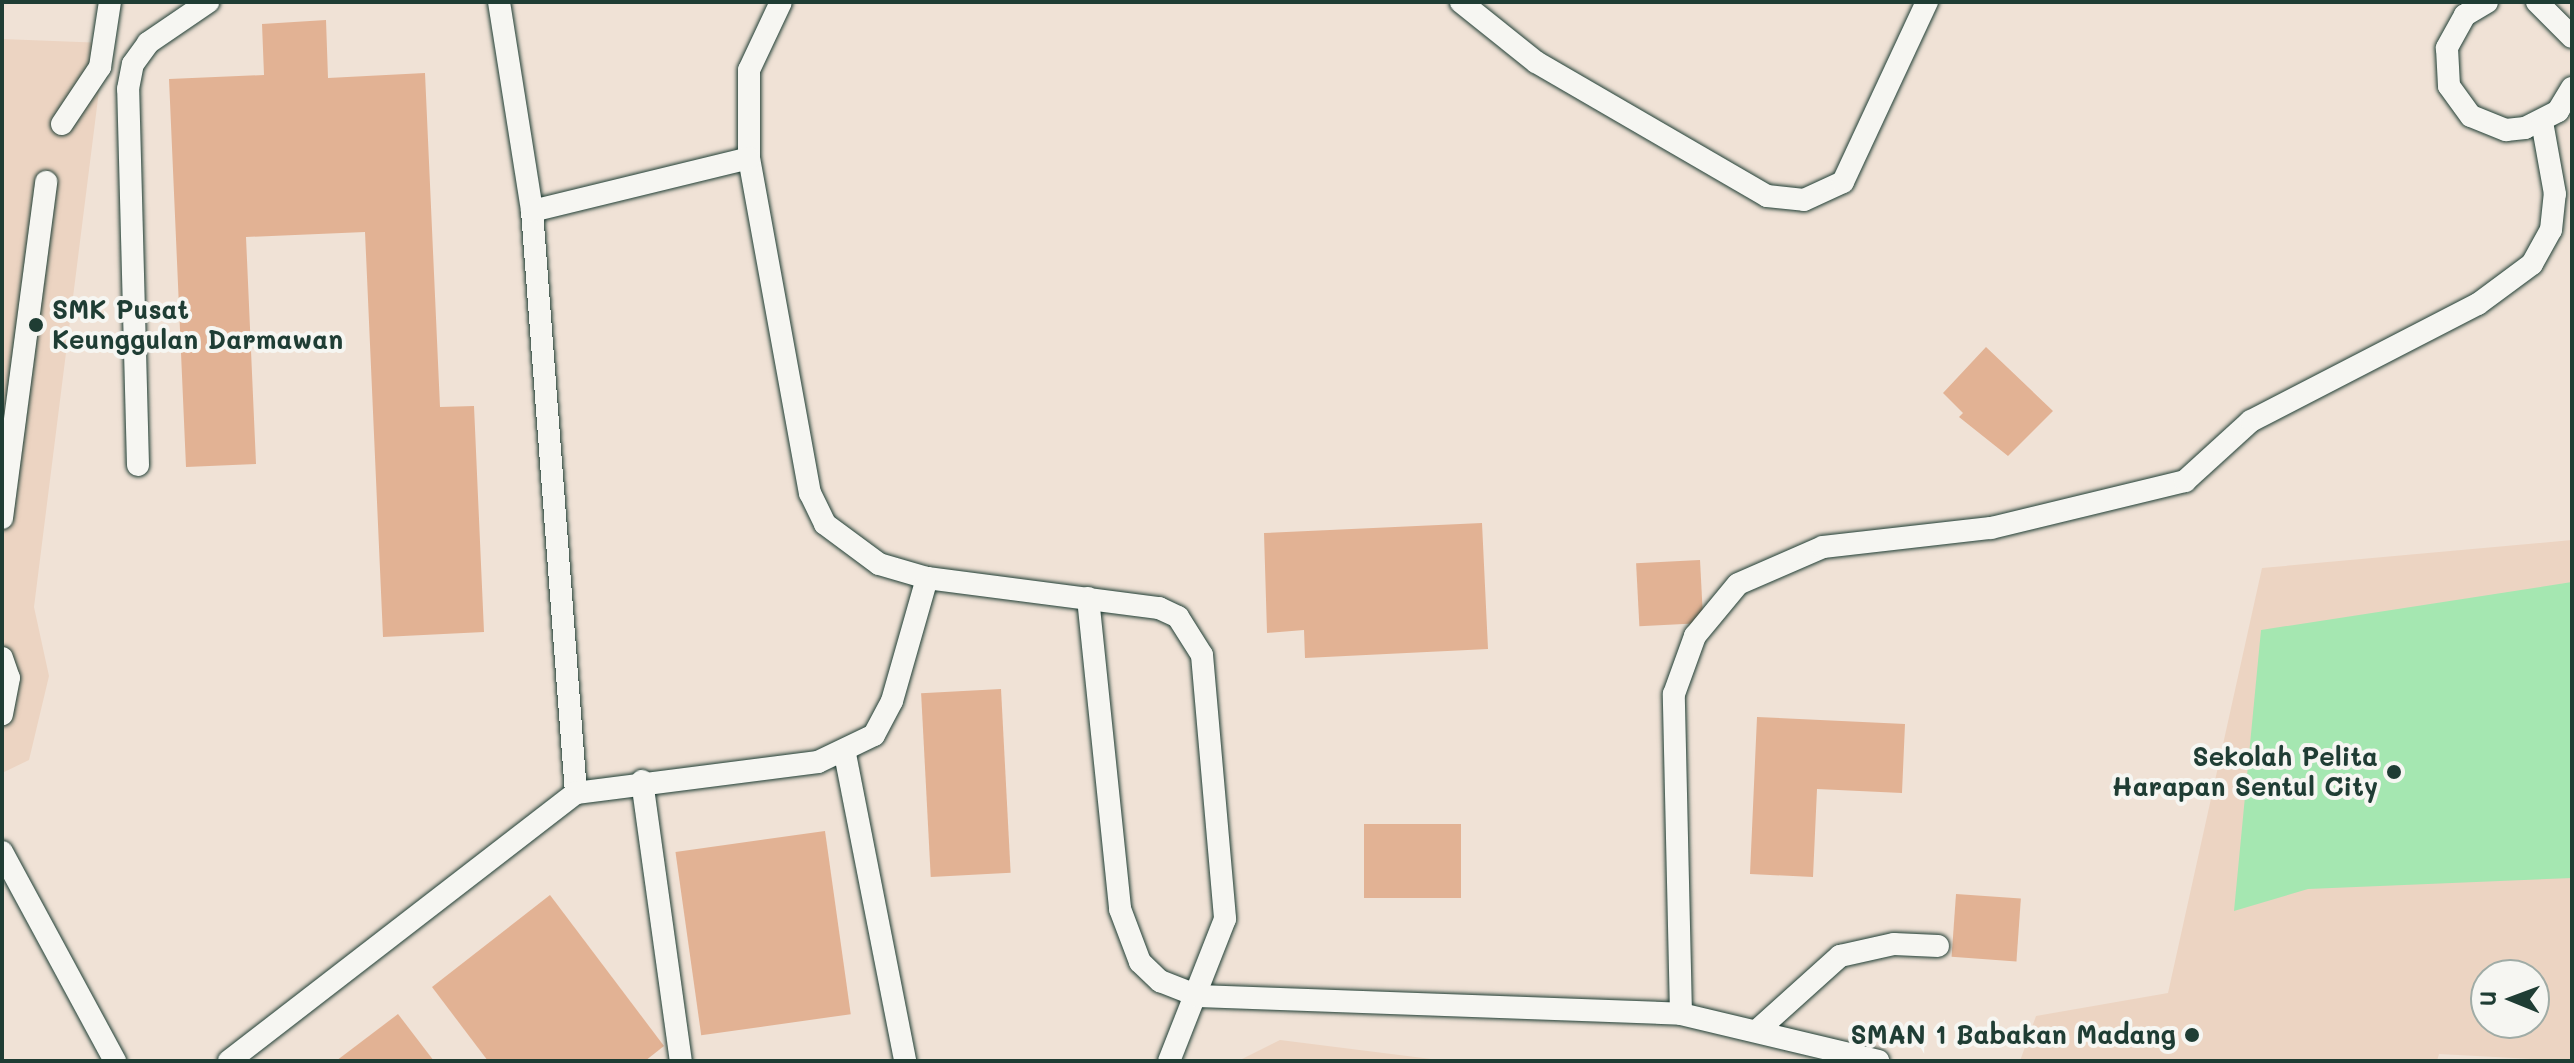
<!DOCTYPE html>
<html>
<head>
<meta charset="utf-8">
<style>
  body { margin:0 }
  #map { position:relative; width:2574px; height:1063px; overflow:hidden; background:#f0e2d6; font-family:Mali,sans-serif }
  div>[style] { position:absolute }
  .built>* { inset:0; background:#ecd4c2 }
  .green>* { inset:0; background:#a5e7b1 }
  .building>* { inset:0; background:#e2b294; transform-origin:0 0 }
  .roads { filter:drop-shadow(0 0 2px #1f3d34) drop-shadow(0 0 2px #1f3d34) }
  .service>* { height:22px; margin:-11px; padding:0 11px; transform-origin:11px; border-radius:11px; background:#f6f6f2 }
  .dots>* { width:22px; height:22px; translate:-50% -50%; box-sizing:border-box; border:4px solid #f6f6f2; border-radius:50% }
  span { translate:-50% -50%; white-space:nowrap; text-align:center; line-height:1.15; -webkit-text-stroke:8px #f6f6f2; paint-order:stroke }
  .poi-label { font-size:26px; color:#1f3d34; font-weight:700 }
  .left { translate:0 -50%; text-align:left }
  .right { translate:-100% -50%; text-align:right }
  .frame { position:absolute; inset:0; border:4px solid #1f3d34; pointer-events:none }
  .north { position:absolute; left:2470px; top:959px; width:80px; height:80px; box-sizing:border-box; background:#f6f6f2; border:2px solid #a0aca6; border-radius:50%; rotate:271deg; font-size:22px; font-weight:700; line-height:32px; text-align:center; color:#1f3d34 }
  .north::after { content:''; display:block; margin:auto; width:28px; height:36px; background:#1f3d34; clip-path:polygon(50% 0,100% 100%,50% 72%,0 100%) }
</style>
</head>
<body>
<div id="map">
  <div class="built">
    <div style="clip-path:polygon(2px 39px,105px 43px,34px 607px,49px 676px,29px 760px,2px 773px)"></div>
    <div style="clip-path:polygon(evenodd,2572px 540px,2572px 1061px,2439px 1054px,2437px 1061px,2020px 1061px,2036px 1016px,2168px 993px,2262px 568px,2572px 540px,2486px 975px,2534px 975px,2534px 1023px,2486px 1023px,2486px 975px)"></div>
    <div style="clip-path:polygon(1280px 1040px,1447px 1061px,1238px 1061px)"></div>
  </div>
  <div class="green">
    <div style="clip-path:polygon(2572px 582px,2572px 878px,2308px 889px,2234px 911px,2261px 630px)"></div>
  </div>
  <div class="building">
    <div style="clip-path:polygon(326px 20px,328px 78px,425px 73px,440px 407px,474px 406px,484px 632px,383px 637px,365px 232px,246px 237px,256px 464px,186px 467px,169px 79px,264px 75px,262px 24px)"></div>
    <div style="clip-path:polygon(1986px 347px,2053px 411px,2008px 456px,1959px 417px,1963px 413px,1943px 393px)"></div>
    <div style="clip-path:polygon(1482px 523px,1488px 649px,1305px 658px,1304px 630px,1267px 633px,1264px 533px)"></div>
    <div style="left:1700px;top:560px;width:63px;height:64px;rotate:87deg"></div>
    <div style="left:1001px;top:689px;width:184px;height:80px;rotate:87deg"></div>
    <div style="clip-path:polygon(1757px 717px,1905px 724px,1902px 793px,1817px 789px,1813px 877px,1750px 874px)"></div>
    <div style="left:1461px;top:824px;width:74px;height:97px;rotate:90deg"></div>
    <div style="left:825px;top:831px;width:185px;height:151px;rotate:82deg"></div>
    <div style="left:1956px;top:894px;width:65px;height:63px;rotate:4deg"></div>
    <div style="clip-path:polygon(550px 895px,664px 1046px,645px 1061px,488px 1061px,432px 987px)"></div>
    <div style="clip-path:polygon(398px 1014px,434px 1061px,336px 1061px)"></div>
  </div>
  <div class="roads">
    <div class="service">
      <div style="left:499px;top:2px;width:212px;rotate:81deg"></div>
      <div style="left:532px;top:211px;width:584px;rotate:85.68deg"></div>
      <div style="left:781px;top:2px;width:75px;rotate:115.2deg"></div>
      <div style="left:749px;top:70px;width:88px;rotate:90deg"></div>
      <div style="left:749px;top:158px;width:341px;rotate:79.7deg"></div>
      <div style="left:810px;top:493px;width:34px;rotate:64deg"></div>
      <div style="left:825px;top:524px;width:67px;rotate:36.5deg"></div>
      <div style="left:879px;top:564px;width:50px;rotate:16.3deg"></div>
      <div style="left:927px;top:578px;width:234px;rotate:7.4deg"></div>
      <div style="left:1159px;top:608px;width:21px;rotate:25deg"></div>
      <div style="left:1178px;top:617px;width:45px;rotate:57.7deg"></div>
      <div style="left:1202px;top:655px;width:265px;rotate:85deg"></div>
      <div style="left:1225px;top:919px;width:153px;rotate:111.5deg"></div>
      <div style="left:1461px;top:2px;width:96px;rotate:38.7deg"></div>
      <div style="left:1536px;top:62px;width:267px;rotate:30.1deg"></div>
      <div style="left:1767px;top:196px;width:37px;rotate:6deg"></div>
      <div style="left:1804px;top:200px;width:43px;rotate:-24.8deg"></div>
      <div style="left:1843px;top:182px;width:199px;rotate:-65deg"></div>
      <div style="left:2487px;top:2px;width:26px;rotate:149deg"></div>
      <div style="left:2465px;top:15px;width:38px;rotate:119deg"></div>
      <div style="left:2447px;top:48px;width:38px;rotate:87deg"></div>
      <div style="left:2449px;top:86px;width:37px;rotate:54deg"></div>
      <div style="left:2471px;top:116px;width:38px;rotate:22deg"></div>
      <div style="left:2506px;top:130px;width:19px;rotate:-6deg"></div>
      <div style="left:2525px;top:128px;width:37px;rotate:-27deg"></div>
      <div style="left:2558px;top:111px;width:27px;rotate:-59deg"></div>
      <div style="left:2537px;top:2px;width:49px;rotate:45deg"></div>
      <div style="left:62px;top:124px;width:69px;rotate:-56.3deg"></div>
      <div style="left:100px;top:67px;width:66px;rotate:-81.3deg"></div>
      <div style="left:532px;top:211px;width:223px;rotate:-13.7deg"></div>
      <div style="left:138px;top:465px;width:376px;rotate:-91.5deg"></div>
      <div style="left:128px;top:89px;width:25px;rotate:-79deg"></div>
      <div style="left:133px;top:64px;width:26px;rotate:-54deg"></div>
      <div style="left:148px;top:43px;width:73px;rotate:-34.3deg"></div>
      <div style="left:2px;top:518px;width:339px;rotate:-82.5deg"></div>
      <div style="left:1088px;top:598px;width:313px;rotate:84.1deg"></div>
      <div style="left:1120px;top:909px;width:57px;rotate:69.3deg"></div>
      <div style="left:1140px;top:962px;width:28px;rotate:44deg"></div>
      <div style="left:1160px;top:981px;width:41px;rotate:21.5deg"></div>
      <div style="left:1198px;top:996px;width:483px;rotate:2.1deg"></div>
      <div style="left:1681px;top:1014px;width:203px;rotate:13.4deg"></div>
      <div style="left:2px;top:658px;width:21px;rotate:71deg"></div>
      <div style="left:9px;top:678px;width:37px;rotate:101deg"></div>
      <div style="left:845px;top:754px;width:313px;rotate:78.9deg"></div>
      <div style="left:642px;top:781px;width:283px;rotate:82.1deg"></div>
      <div style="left:2px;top:852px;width:238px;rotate:61.6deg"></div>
      <div style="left:1681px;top:1014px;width:320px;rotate:-91.3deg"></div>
      <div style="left:1674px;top:694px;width:62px;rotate:-70.1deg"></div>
      <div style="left:1695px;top:636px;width:67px;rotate:-50.4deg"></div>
      <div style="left:1738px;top:584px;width:93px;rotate:-23.5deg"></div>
      <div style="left:1823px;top:547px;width:169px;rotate:-6.5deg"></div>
      <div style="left:1991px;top:528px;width:200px;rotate:-13.6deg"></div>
      <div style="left:2185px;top:481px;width:89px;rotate:-42.3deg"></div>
      <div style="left:2251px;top:421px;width:255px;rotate:-27.3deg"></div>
      <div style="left:2478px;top:304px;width:67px;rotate:-36.5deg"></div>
      <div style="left:2532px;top:264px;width:39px;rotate:-61deg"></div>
      <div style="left:2551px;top:230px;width:36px;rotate:-84deg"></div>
      <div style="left:2555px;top:194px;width:73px;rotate:-100.2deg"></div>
      <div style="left:1760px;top:1028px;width:108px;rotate:-42deg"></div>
      <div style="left:1840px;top:956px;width:55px;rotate:-12.5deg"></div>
      <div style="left:1894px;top:944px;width:44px;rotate:2.6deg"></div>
      <div style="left:229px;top:1061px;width:438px;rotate:-37.7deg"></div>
      <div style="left:576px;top:793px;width:244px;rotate:-7.3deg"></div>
      <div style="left:818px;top:762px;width:62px;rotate:-25.7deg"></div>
      <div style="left:874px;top:735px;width:38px;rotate:-62deg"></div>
      <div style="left:892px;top:701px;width:128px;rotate:-74.1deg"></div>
    </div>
  </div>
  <div class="dots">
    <div style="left:36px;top:325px;background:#1f3d34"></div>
    <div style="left:2394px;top:772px;background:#1f3d34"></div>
    <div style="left:2192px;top:1035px;background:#1f3d34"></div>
  </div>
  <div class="poi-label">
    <span class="left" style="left:52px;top:325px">SMK Pusat<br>Keunggulan Darmawan</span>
    <span class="right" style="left:2378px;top:772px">Sekolah Pelita<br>Harapan Sentul City</span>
    <span class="right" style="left:2176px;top:1035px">SMAN 1 Babakan Madang</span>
  </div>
  <div class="frame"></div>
  <div class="north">U</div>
</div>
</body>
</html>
